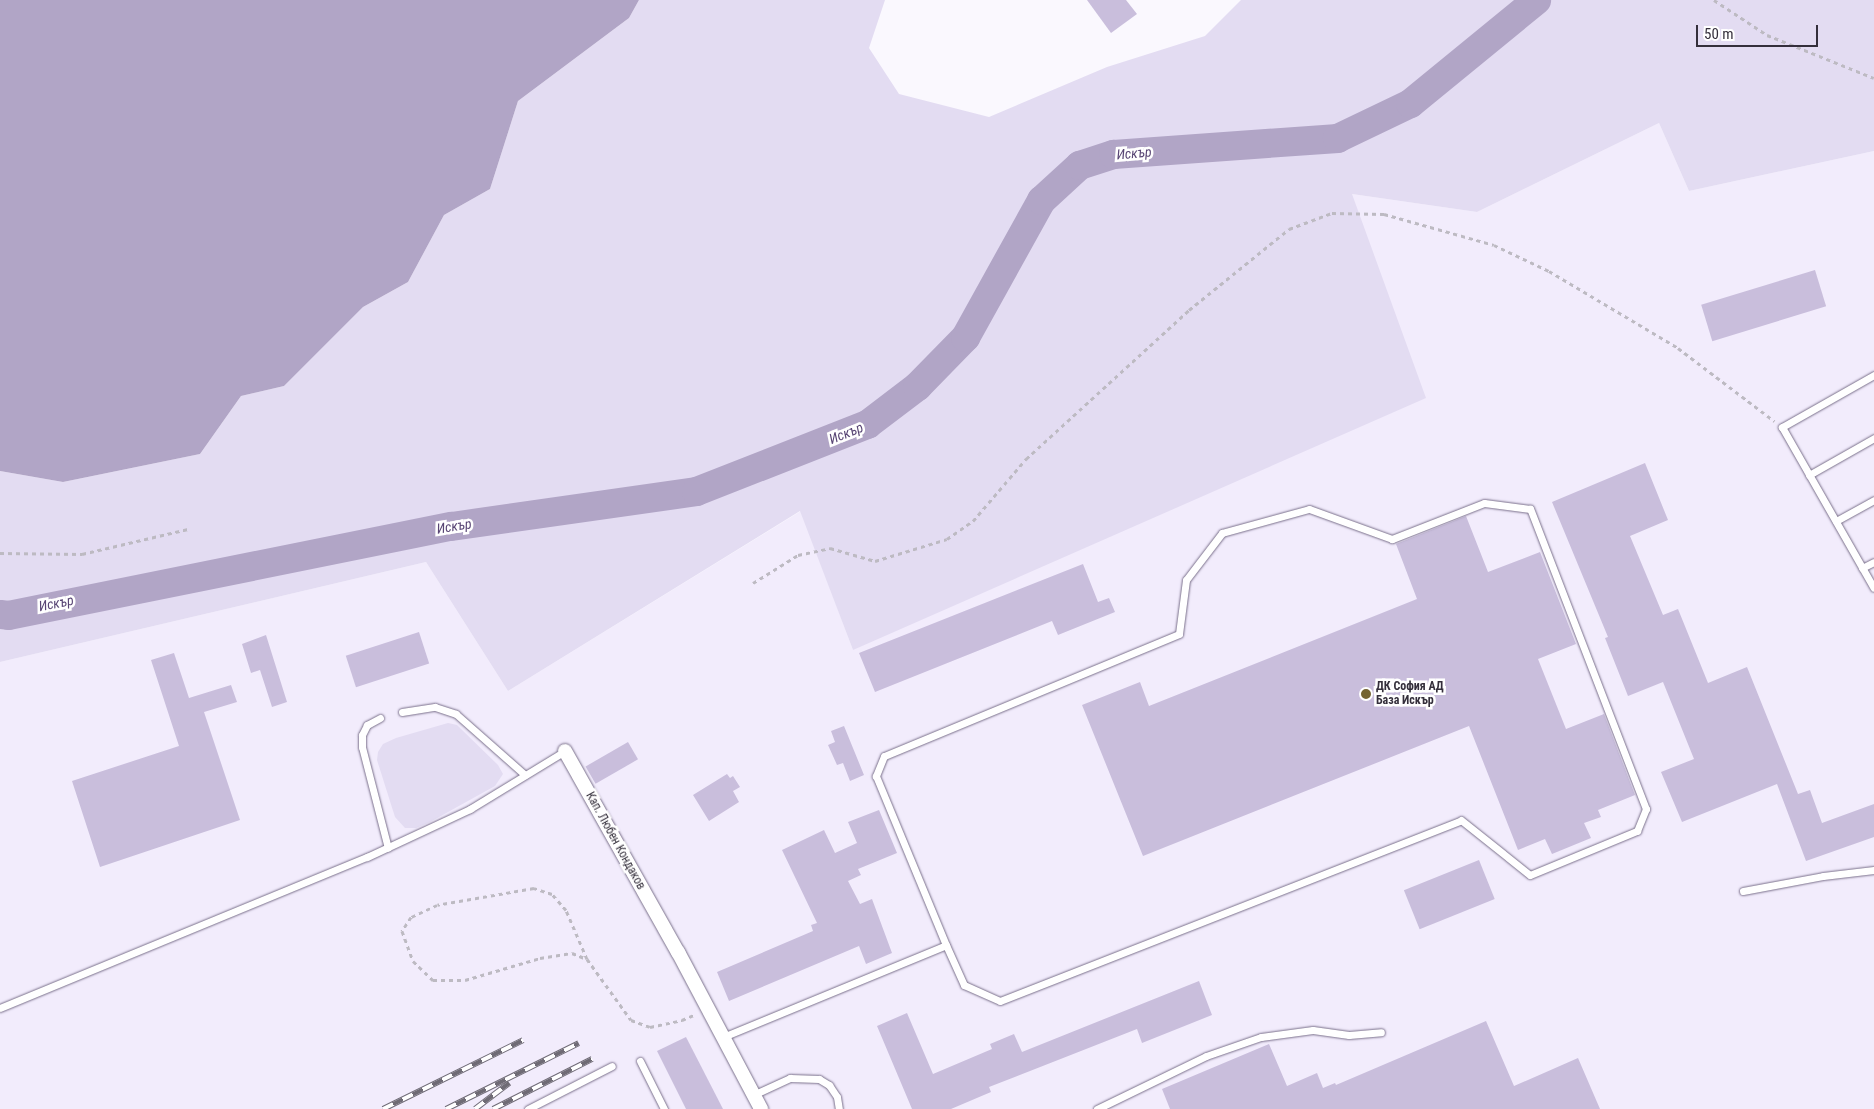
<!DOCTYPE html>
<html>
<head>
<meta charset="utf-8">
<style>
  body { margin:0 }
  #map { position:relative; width:1874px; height:1109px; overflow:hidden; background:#faf8fe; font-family:"Roboto Condensed",sans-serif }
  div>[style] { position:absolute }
  .built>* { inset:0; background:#f2ecfc }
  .green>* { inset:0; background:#e3dcf2 }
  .water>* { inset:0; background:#b1a5c6 }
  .river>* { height:29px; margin:-14.5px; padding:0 14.5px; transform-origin:14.5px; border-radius:14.5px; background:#b1a5c6 }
  .building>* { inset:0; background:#c9bedc; transform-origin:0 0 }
  .path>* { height:3px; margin-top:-1.5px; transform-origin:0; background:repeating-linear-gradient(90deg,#bdbac2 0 4px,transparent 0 8px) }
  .roads { filter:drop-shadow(0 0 1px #7a708b) drop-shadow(0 0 1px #7a708b) }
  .lane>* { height:7px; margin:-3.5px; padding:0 3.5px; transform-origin:3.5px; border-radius:3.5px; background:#fff }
  .street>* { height:14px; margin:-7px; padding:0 7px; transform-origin:7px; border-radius:7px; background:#fff }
  .rail>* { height:5.5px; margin-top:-2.75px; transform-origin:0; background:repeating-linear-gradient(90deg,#fff 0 11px,#6f6b75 0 22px); box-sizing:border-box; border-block:1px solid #6f6b75 }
  .dots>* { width:14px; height:14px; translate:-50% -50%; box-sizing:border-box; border:2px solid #fff; border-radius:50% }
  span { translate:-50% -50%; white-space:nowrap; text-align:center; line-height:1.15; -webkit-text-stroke:5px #fff; paint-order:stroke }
  .poi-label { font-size:12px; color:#342f3b; font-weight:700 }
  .left { translate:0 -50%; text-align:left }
  .street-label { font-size:12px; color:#342f3b }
  .water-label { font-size:14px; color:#584574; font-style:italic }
  .scale { position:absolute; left:1696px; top:25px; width:122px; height:22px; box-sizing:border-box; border:2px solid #342f3b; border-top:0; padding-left:6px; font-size:15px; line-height:18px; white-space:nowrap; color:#342f3b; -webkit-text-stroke:4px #fff; paint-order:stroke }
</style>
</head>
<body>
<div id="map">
  <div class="built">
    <div style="clip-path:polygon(1659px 123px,1689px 191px,1874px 151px,1874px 1109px,0 1109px,0 662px,426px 562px,508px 691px,801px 511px,853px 650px,1352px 194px,1477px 212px)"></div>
  </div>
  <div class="green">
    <div style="clip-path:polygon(639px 0,885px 0,869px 48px,899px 94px,989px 117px,1107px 67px,1205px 36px,1241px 0,1874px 0,1874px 151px,1689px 191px,1659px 123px,1477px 212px,1352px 194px,1426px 398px,853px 650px,800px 511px,508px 691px,426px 562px,0 662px,0 471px,63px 482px,200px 454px,241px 396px,284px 386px,363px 307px,408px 282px,444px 215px,490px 189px,518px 101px,629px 18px)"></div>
    <div style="clip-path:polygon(448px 723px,457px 725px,498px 765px,503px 774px,495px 786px,430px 822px,416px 828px,405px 828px,395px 817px,377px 760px,378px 752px,383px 744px,396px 738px)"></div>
  </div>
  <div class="water">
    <div style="clip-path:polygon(0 0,639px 0,629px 18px,518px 101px,490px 189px,444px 215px,408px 282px,363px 307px,284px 386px,241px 396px,200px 454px,63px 482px,0 471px)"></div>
  </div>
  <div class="river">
    <div style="left:0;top:614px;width:8px;rotate:7deg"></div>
    <div style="left:8px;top:615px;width:452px;rotate:-11.4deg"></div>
    <div style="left:451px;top:526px;width:247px;rotate:-8.1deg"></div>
    <div style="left:696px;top:491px;width:184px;rotate:-21.4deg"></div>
    <div style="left:867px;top:424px;width:63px;rotate:-37.2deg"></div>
    <div style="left:917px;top:386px;width:69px;rotate:-45.6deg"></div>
    <div style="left:965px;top:337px;width:157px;rotate:-61deg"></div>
    <div style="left:1041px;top:200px;width:52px;rotate:-42.6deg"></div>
    <div style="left:1079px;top:165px;width:36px;rotate:-18deg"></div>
    <div style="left:1113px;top:154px;width:225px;rotate:-4.1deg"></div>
    <div style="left:1337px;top:138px;width:81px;rotate:-25.6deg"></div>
    <div style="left:1410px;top:103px;width:163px;rotate:-39.3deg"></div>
  </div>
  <div class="building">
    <div style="clip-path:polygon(1087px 0,1126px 0,1137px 14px,1111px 33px)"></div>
    <div style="left:1815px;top:270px;width:38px;height:119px;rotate:73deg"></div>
    <div style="clip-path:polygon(1645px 463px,1668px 520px,1630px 536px,1663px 615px,1678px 609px,1708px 683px,1747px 667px,1798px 794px,1810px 790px,1822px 823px,1874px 804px,1874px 837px,1806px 861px,1777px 784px,1682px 822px,1661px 772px,1694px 759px,1663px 682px,1628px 696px,1605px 638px,1608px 637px,1552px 502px)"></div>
    <div style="clip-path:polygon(1466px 516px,1488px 572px,1540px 552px,1576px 644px,1538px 659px,1566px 729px,1604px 714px,1635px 795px,1598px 810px,1601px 817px,1584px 823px,1591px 838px,1552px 854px,1545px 839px,1518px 850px,1469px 726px,1143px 856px,1082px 705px,1140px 682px,1149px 706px,1417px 599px,1396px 544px)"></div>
    <div style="clip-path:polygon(1083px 564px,1098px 602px,1109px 598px,1115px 612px,1058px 635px,1052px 621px,875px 692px,859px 653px)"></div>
    <div style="left:419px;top:632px;width:33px;height:77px;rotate:72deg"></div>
    <div style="clip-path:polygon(266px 635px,287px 702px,272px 707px,260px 670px,251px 673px,242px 644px)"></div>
    <div style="clip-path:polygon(174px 653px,189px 698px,231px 685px,237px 702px,204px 712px,240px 820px,100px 867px,72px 781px,179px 746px,151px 660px)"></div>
    <div style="clip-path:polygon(844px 726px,864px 775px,850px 781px,843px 763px,837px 765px,828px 745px,835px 742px,831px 731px)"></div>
    <div style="left:628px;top:742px;width:20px;height:49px;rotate:60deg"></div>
    <div style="clip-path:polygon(727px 774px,730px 778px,733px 776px,740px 787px,733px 791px,739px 802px,709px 821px,693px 795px)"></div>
    <div style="clip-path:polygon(879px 810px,897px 853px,858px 869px,861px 875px,848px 881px,860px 904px,872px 899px,892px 953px,866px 964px,859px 946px,729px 1001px,717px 972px,813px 931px,811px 925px,817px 923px,782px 850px,824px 830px,835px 853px,857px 843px,848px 822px)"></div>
    <div style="left:1479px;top:860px;width:42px;height:81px;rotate:68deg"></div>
    <div style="clip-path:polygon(1199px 981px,1212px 1015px,1142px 1043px,1137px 1029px,989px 1087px,991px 1092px,951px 1109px,912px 1109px,877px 1026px,907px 1013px,933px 1074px,992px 1049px,990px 1044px,1014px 1034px,1022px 1052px)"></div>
    <div style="clip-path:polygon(1486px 1021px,1514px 1086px,1578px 1058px,1600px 1109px,1170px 1109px,1162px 1089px,1269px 1044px,1287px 1086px,1317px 1073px,1323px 1088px,1335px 1083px,1336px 1085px)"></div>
    <div style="clip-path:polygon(686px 1037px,723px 1109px,686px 1109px,657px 1051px)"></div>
  </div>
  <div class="path">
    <div style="left:1714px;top:0;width:64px;rotate:33.4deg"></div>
    <div style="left:1767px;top:35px;width:115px;rotate:21.9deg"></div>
    <div style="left:0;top:553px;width:82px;rotate:0.7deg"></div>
    <div style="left:82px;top:554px;width:109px;rotate:-13.3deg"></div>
    <div style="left:753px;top:583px;width:53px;rotate:-31.9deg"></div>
    <div style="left:798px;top:555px;width:33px;rotate:-12deg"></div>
    <div style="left:830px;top:548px;width:47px;rotate:16.1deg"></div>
    <div style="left:875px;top:561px;width:75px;rotate:-17deg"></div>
    <div style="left:947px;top:539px;width:32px;rotate:-35deg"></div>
    <div style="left:973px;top:521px;width:82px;rotate:-49.5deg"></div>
    <div style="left:1026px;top:459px;width:221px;rotate:-42.4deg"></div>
    <div style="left:1189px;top:310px;width:129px;rotate:-39deg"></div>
    <div style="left:1289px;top:229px;width:46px;rotate:-20.4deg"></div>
    <div style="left:1332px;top:213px;width:52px;rotate:1.1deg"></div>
    <div style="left:1384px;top:214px;width:114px;rotate:15.7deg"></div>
    <div style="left:1494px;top:245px;width:61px;rotate:25.3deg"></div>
    <div style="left:1549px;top:271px;width:150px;rotate:30.8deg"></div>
    <div style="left:1678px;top:348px;width:121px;rotate:37.2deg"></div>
    <div style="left:587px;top:959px;width:53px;rotate:-113.2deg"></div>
    <div style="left:566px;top:910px;width:21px;rotate:-131deg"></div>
    <div style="left:552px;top:894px;width:19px;rotate:-162deg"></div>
    <div style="left:534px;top:888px;width:98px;rotate:170.1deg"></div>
    <div style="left:437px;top:905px;width:29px;rotate:155deg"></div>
    <div style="left:411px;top:917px;width:17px;rotate:123deg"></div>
    <div style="left:402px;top:931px;width:32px;rotate:70deg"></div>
    <div style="left:413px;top:961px;width:28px;rotate:44deg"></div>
    <div style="left:433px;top:980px;width:32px"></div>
    <div style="left:465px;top:980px;width:78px;rotate:-16.3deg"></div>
    <div style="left:540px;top:958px;width:32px;rotate:-9deg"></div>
    <div style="left:572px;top:953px;width:16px;rotate:22deg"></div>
    <div style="left:587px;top:959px;width:75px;rotate:54.2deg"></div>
    <div style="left:631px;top:1020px;width:20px;rotate:20deg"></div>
    <div style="left:650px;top:1027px;width:33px;rotate:-12deg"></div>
    <div style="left:682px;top:1020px;width:15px;rotate:-23deg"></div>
  </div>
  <div class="roads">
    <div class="lane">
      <div style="left:1874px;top:375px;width:106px;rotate:150.5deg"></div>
      <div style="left:1782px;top:427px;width:185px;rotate:60.3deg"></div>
      <div style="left:1809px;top:475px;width:75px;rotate:-29.6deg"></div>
      <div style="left:1836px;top:521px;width:43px;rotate:-28.9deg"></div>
      <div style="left:1862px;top:568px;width:13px;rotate:-27deg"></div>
      <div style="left:402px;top:712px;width:33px;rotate:-9deg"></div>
      <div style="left:435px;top:707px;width:22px;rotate:18deg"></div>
      <div style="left:456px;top:714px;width:92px;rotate:41.5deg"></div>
      <div style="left:380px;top:718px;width:15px;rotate:152deg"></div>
      <div style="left:367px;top:725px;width:11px;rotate:117deg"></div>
      <div style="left:362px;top:735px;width:12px;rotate:90deg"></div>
      <div style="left:362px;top:747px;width:104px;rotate:75.6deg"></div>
      <div style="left:1743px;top:891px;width:81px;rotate:-10.6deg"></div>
      <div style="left:1823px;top:876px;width:51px;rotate:-6.7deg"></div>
      <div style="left:0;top:1008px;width:397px;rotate:-22.4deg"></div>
      <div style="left:367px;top:857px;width:114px;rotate:-25deg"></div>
      <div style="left:470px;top:809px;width:111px;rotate:-31.4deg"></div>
      <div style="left:723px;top:1037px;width:241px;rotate:-22.4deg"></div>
      <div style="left:946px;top:945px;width:44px;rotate:65.8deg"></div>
      <div style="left:964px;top:985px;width:39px;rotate:24deg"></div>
      <div style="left:1000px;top:1001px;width:495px;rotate:-21.4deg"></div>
      <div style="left:1461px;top:820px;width:88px;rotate:38.6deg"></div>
      <div style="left:1530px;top:875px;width:116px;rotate:-22.4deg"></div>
      <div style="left:1637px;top:831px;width:24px;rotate:-68deg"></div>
      <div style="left:1646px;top:809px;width:322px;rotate:-111.1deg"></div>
      <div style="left:1530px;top:509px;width:46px;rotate:-172.6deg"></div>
      <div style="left:1484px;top:503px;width:99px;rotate:158.6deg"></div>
      <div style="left:1392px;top:539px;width:88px;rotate:-160.1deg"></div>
      <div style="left:1309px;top:509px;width:90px;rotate:164.6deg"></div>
      <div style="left:1222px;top:533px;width:59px;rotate:127.5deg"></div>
      <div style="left:1186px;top:580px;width:54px;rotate:97.4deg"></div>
      <div style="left:1179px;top:634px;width:319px;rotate:157.5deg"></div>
      <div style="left:884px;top:756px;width:22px;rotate:112deg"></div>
      <div style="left:876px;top:776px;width:183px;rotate:67.5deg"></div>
      <div style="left:640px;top:1061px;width:54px;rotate:63.4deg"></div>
      <div style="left:753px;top:1095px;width:41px;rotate:-24.7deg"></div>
      <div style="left:790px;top:1078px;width:29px;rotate:2deg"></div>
      <div style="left:819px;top:1079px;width:12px;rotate:31deg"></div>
      <div style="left:829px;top:1085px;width:14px;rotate:56deg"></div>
      <div style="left:837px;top:1097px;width:12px;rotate:81deg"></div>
      <div style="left:528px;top:1109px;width:94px;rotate:-27.1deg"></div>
      <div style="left:1097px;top:1109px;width:121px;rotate:-25.9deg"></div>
      <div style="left:1206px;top:1056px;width:58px;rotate:-19.1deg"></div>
      <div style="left:1261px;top:1037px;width:52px;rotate:-7.7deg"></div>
      <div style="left:1313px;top:1030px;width:36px;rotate:8deg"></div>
      <div style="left:1349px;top:1035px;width:32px;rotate:-5deg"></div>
    </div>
    <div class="street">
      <div style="left:565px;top:751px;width:231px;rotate:60.7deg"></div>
      <div style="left:678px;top:952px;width:178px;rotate:62.1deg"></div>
    </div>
  </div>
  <div class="rail">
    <div style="left:383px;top:1109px;width:156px;rotate:-26.2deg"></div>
    <div style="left:446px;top:1109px;width:148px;rotate:-26.4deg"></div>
    <div style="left:475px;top:1109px;width:43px;rotate:-37.4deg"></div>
    <div style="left:493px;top:1109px;width:111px;rotate:-26.8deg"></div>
  </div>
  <div class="dots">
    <div style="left:1366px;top:694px;background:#746431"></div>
  </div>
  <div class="poi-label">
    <span class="left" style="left:1376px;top:694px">ДК София АД<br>База Искър</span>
  </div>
  <div class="street-label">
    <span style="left:615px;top:841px;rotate:61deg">Кап. Любен Кондаков</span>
  </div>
  <div class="water-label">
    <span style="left:1134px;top:153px;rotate:-5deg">Искър</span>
    <span style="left:846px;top:433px;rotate:-22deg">Искър</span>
    <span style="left:454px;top:526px;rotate:-9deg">Искър</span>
    <span style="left:56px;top:603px;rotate:-11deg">Искър</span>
  </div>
  <div class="scale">50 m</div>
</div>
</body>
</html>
